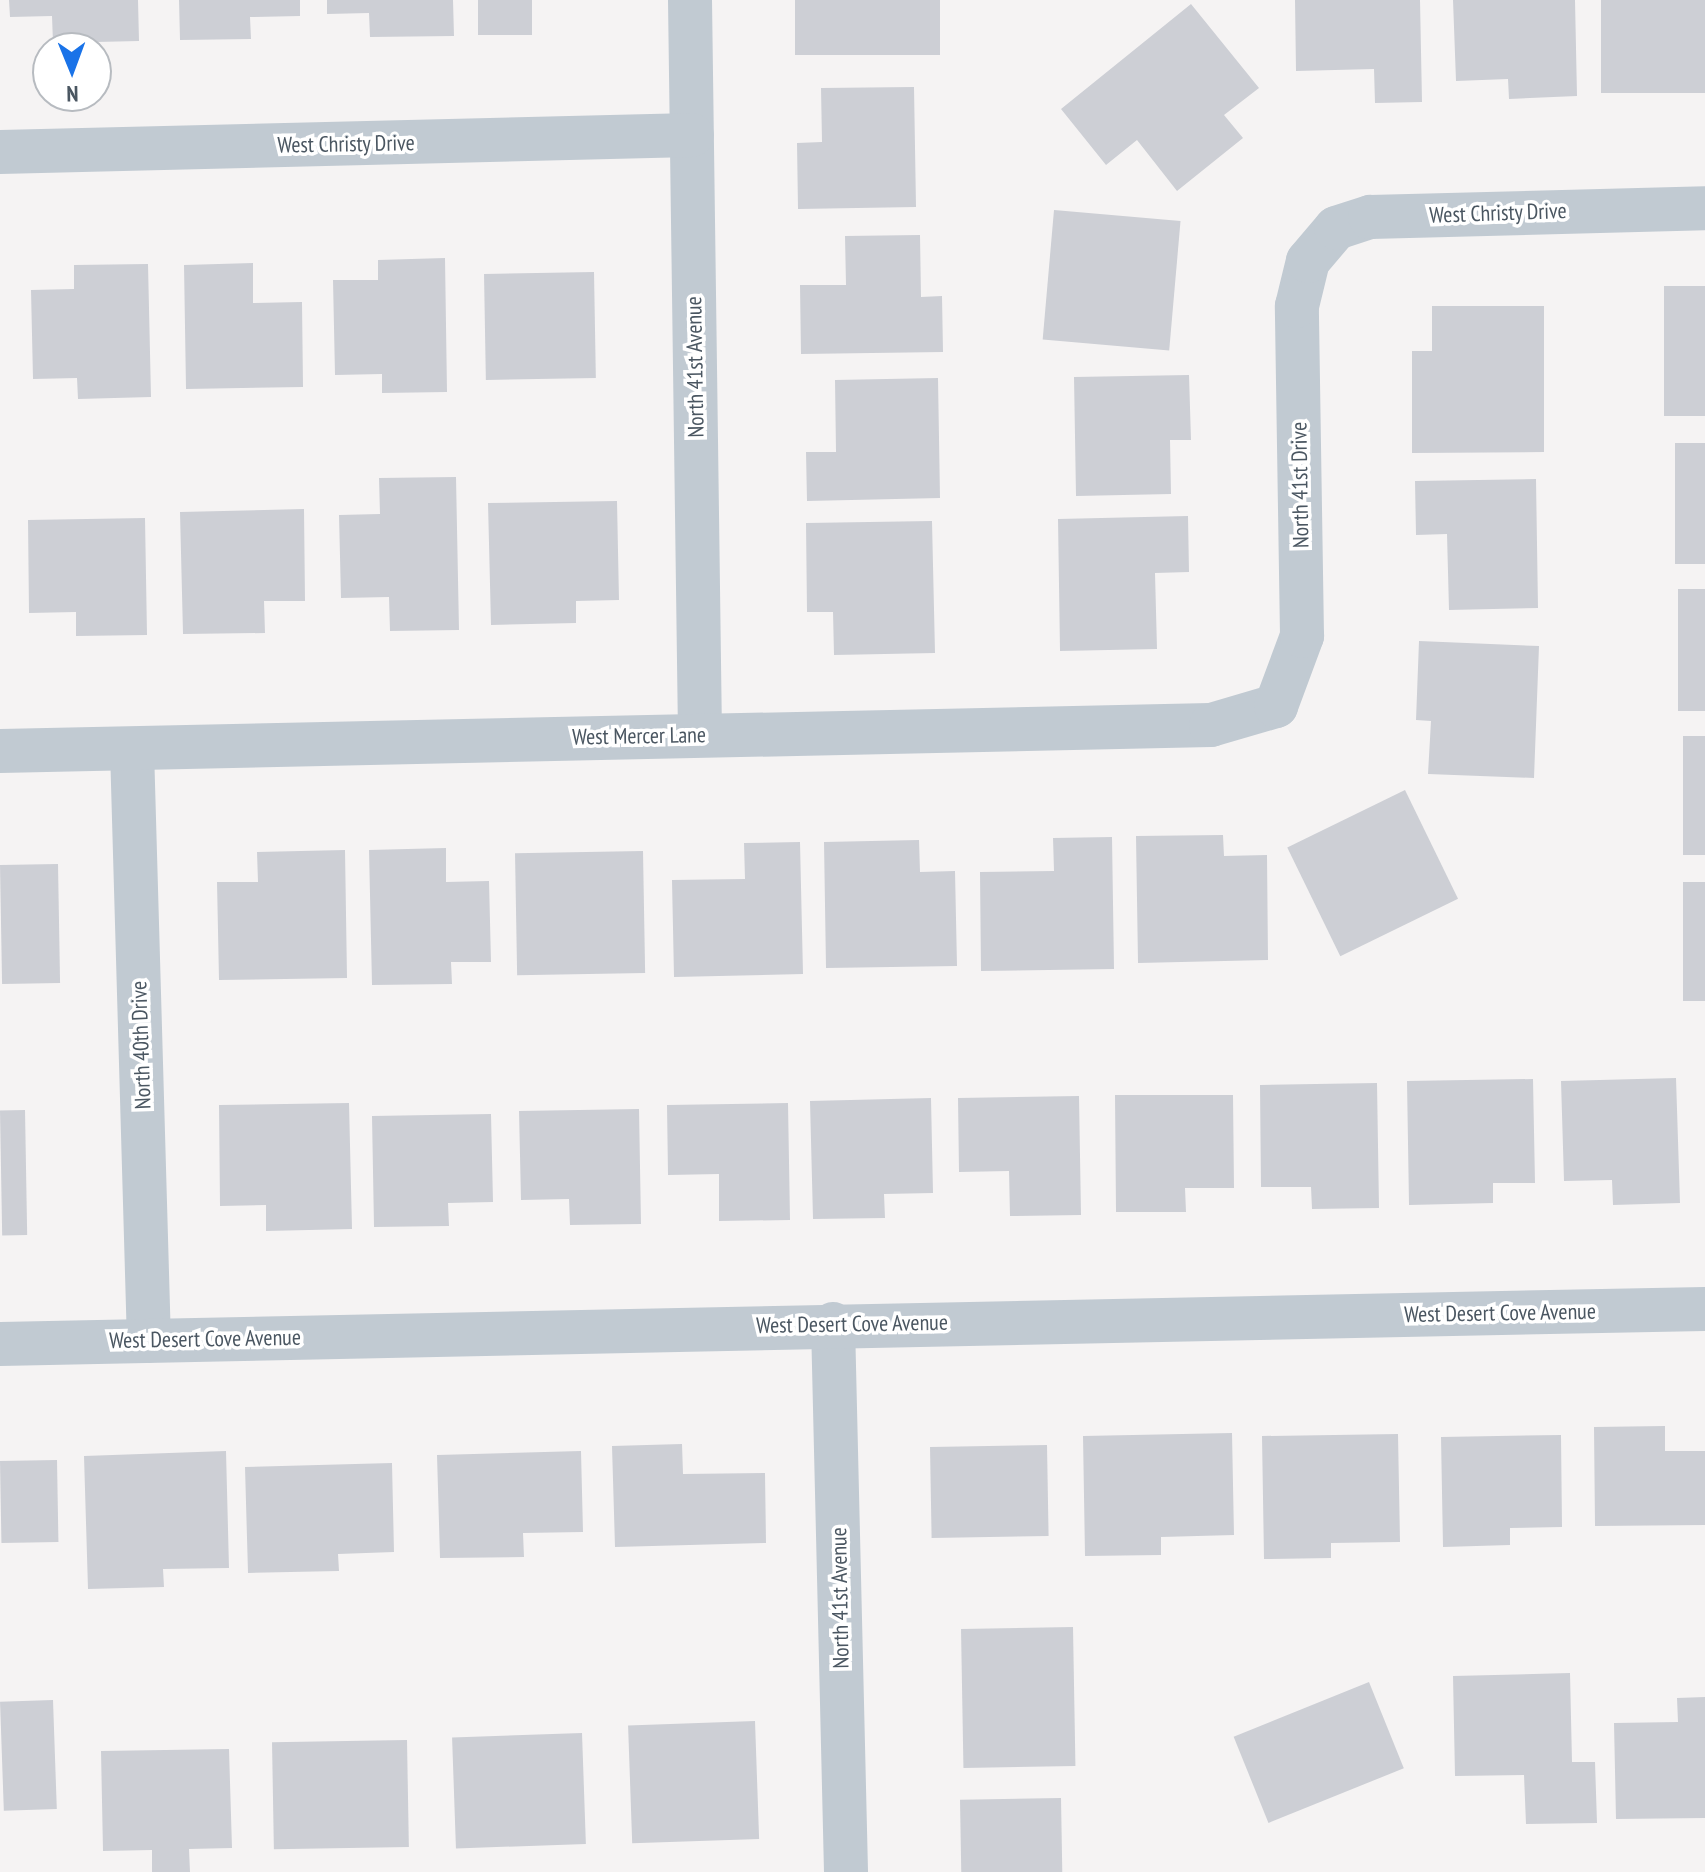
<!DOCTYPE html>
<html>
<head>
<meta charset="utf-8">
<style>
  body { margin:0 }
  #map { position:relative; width:1705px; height:1872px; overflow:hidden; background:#f5f3f3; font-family:"PT Sans Narrow",sans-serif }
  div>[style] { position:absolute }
  .building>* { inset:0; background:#cdcfd5; transform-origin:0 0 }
  .minor>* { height:44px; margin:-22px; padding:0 22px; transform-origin:22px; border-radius:22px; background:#c1cad2 }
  span { translate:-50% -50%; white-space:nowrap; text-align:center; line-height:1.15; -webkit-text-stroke:7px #fff; paint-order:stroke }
  .street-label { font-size:22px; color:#4a5661 }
  .north { position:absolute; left:32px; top:32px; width:80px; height:80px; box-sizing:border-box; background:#fff; border:2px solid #b7bbc0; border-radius:50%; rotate:179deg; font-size:22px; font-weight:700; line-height:32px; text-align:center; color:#4a5661 }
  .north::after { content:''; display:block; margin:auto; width:28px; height:36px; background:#1a73e8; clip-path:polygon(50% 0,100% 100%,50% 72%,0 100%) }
</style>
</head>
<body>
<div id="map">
  <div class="building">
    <div style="clip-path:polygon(9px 0,138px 0,139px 41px,53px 43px,52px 16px,10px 17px)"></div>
    <div style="clip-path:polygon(179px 0,300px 0,300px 16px,250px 17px,251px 39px,180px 40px)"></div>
    <div style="clip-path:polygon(327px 0,453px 0,454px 36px,370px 37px,369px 13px,327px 14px)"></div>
    <div style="left:478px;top:0;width:54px;height:35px"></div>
    <div style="left:795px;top:0;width:145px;height:55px"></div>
    <div style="clip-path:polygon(1295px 0,1420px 0,1422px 102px,1375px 103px,1374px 69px,1296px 71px)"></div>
    <div style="clip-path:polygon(1453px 0,1575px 0,1577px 96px,1509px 99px,1508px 79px,1456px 81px)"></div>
    <div style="left:1601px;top:0;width:104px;height:93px"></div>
    <div style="clip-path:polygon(1191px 4px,1259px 88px,1224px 115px,1243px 138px,1177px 191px,1137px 140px,1106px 165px,1061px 109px)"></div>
    <div style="clip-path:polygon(914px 87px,916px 207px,798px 209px,797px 143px,822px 142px,821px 88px)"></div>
    <div style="left:1054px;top:210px;width:127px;height:130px;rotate:5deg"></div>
    <div style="clip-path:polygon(920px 235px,921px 297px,942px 296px,943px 352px,801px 354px,800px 285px,846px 285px,845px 236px)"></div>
    <div style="clip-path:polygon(445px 258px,447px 392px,382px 393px,382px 374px,335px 375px,333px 280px,378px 280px,378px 260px)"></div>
    <div style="clip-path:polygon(253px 263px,253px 303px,302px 302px,303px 387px,186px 389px,184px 265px)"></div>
    <div style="clip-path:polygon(148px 264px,151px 397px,78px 399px,77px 378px,33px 379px,31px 290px,74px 289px,74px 265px)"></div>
    <div style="left:594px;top:272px;width:106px;height:110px;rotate:89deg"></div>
    <div style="left:1705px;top:286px;width:130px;height:41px;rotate:90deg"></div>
    <div style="clip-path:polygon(1432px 306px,1544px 306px,1544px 452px,1412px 453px,1412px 351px,1432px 351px)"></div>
    <div style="clip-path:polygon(1189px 375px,1191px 440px,1170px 440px,1171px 494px,1076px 496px,1074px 377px)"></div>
    <div style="clip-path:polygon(938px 378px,940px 498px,807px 501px,806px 452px,836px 452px,835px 380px)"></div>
    <div style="left:1675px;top:443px;width:30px;height:121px"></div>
    <div style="clip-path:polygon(456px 477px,459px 630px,390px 631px,389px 597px,341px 598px,339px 515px,380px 514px,379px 478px)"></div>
    <div style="clip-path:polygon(1536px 479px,1538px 608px,1449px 610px,1447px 534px,1416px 535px,1415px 481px)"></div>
    <div style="clip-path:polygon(617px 501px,619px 600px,576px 601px,576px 623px,491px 625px,488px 503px)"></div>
    <div style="clip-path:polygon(304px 509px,305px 601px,264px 601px,265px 633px,183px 634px,180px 512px)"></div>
    <div style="clip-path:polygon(1188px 516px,1189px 572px,1155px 573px,1157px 649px,1060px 651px,1058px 519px)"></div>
    <div style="clip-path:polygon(145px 518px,147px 635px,76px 636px,76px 612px,29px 613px,28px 520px)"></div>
    <div style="clip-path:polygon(932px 521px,935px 653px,834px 655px,833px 612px,807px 612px,806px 523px)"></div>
    <div style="left:1678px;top:589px;width:27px;height:122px"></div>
    <div style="clip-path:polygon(1419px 641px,1539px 646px,1534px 778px,1428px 774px,1431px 721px,1416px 720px)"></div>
    <div style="left:1683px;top:736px;width:22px;height:119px"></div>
    <div style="left:1405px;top:790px;width:121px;height:131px;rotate:64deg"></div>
    <div style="clip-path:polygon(1223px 835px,1224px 856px,1267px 855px,1268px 960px,1138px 963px,1136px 836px)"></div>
    <div style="clip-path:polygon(1112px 837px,1114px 969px,981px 971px,980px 872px,1054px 871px,1053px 838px)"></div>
    <div style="clip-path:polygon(919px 840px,920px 872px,955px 871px,957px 966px,826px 968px,824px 842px)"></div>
    <div style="clip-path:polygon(800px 842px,803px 974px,674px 977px,672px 880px,745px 879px,744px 843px)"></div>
    <div style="clip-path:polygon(446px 848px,446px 882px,489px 881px,491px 962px,451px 962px,452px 984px,372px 985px,369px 850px)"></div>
    <div style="clip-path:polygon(345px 850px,347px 978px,219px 980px,217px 882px,258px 882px,257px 852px)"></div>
    <div style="left:643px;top:851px;width:122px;height:128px;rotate:89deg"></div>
    <div style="left:58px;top:864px;width:119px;height:58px;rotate:89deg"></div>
    <div style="left:1705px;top:882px;width:119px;height:22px;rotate:90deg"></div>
    <div style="clip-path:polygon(1676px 1078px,1680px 1203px,1613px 1205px,1612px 1180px,1564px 1181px,1561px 1081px)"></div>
    <div style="clip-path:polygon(1533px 1079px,1535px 1183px,1493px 1183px,1493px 1203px,1409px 1205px,1407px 1081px)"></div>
    <div style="clip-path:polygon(1377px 1083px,1379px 1208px,1312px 1209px,1311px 1187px,1261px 1187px,1260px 1085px)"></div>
    <div style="clip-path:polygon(1115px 1095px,1233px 1095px,1234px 1188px,1185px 1188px,1186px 1212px,1116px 1212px)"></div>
    <div style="clip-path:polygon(1079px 1096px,1081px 1215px,1010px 1216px,1009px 1171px,959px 1172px,958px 1098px)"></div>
    <div style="clip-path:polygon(931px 1098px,933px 1193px,884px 1194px,885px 1218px,813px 1219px,810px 1101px)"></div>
    <div style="clip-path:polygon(349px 1103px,352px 1229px,266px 1231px,266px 1205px,220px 1206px,219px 1105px)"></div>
    <div style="clip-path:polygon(788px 1103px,790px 1220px,719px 1221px,719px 1174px,668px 1175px,667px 1105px)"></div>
    <div style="clip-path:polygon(639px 1109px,641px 1224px,570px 1225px,569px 1199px,521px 1200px,519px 1111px)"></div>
    <div style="left:25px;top:1110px;width:125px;height:25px;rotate:89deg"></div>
    <div style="clip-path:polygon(491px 1114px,493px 1202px,448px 1203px,449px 1226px,374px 1227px,372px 1116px)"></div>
    <div style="clip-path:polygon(1665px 1426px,1665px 1451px,1705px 1451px,1705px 1525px,1595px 1526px,1594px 1427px)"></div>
    <div style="clip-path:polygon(1232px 1433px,1234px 1535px,1161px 1537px,1161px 1555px,1085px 1556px,1083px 1436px)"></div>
    <div style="clip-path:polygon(1398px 1434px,1400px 1542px,1331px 1543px,1331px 1558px,1264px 1559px,1262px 1436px)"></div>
    <div style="clip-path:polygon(1561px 1435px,1562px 1527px,1510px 1528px,1510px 1545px,1443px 1547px,1441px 1437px)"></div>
    <div style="clip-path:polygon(682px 1444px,683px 1474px,765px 1473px,766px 1543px,615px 1547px,612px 1446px)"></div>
    <div style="left:1047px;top:1445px;width:91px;height:117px;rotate:89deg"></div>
    <div style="clip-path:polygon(226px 1451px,229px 1568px,163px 1569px,164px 1587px,88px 1589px,84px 1456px)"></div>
    <div style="clip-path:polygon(581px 1451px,583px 1532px,523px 1533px,524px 1557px,440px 1558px,437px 1455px)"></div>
    <div style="left:57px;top:1460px;width:82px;height:57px;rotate:89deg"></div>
    <div style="clip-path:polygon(392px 1463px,394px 1552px,338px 1554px,339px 1571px,248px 1573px,245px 1467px)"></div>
    <div style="left:1073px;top:1627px;width:139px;height:112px;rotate:89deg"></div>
    <div style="clip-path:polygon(1570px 1673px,1572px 1762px,1595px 1762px,1597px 1823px,1526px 1824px,1524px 1775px,1455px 1776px,1453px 1676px)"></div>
    <div style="left:1369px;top:1682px;width:93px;height:146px;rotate:68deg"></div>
    <div style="clip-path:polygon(1705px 1697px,1705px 1818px,1616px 1819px,1614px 1723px,1678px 1722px,1677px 1698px)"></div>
    <div style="left:53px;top:1700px;width:109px;height:53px;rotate:88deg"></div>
    <div style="left:755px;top:1721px;width:118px;height:127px;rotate:88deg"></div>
    <div style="left:582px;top:1733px;width:111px;height:130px;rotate:88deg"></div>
    <div style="left:407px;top:1740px;width:107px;height:135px;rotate:89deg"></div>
    <div style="clip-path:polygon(229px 1749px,232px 1848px,189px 1849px,190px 1872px,152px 1872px,152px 1850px,103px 1851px,101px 1751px)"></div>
    <div style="left:1061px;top:1798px;width:74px;height:101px;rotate:89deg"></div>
  </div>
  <div class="minor">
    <div style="left:690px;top:0;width:734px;rotate:89.22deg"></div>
    <div style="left:0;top:152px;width:692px;rotate:-1.41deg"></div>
    <div style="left:132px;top:749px;width:592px;rotate:88.36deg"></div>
    <div style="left:0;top:751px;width:1211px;rotate:-1.23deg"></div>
    <div style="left:1211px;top:725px;width:68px;rotate:-16.3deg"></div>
    <div style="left:1276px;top:706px;width:75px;rotate:-69.6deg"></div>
    <div style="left:1302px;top:636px;width:330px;rotate:-90.9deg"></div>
    <div style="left:1297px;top:306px;width:46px;rotate:-76.3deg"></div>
    <div style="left:1308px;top:261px;width:43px;rotate:-49.7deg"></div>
    <div style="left:1336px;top:228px;width:36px;rotate:-18deg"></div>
    <div style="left:1370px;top:217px;width:335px;rotate:-1.5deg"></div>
    <div style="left:833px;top:1324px;width:548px;rotate:88.64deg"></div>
    <div style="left:0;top:1344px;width:1705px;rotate:-1.18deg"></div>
  </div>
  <div class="street-label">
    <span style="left:346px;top:144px;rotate:-1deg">West Christy Drive</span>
    <span style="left:1498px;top:213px;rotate:-2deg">West Christy Drive</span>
    <span style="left:695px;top:367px;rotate:-91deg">North 41st Avenue</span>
    <span style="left:1300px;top:485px;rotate:-91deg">North 41st Drive</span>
    <span style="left:639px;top:736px;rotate:-1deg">West Mercer Lane</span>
    <span style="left:141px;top:1045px;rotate:-92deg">North 40th Drive</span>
    <span style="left:1500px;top:1313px;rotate:-1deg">West Desert Cove Avenue</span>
    <span style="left:852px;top:1324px;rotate:-1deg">West Desert Cove Avenue</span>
    <span style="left:205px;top:1339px;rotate:-1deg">West Desert Cove Avenue</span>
    <span style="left:840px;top:1598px;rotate:-91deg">North 41st Avenue</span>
  </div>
  <div class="north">N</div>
</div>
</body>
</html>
